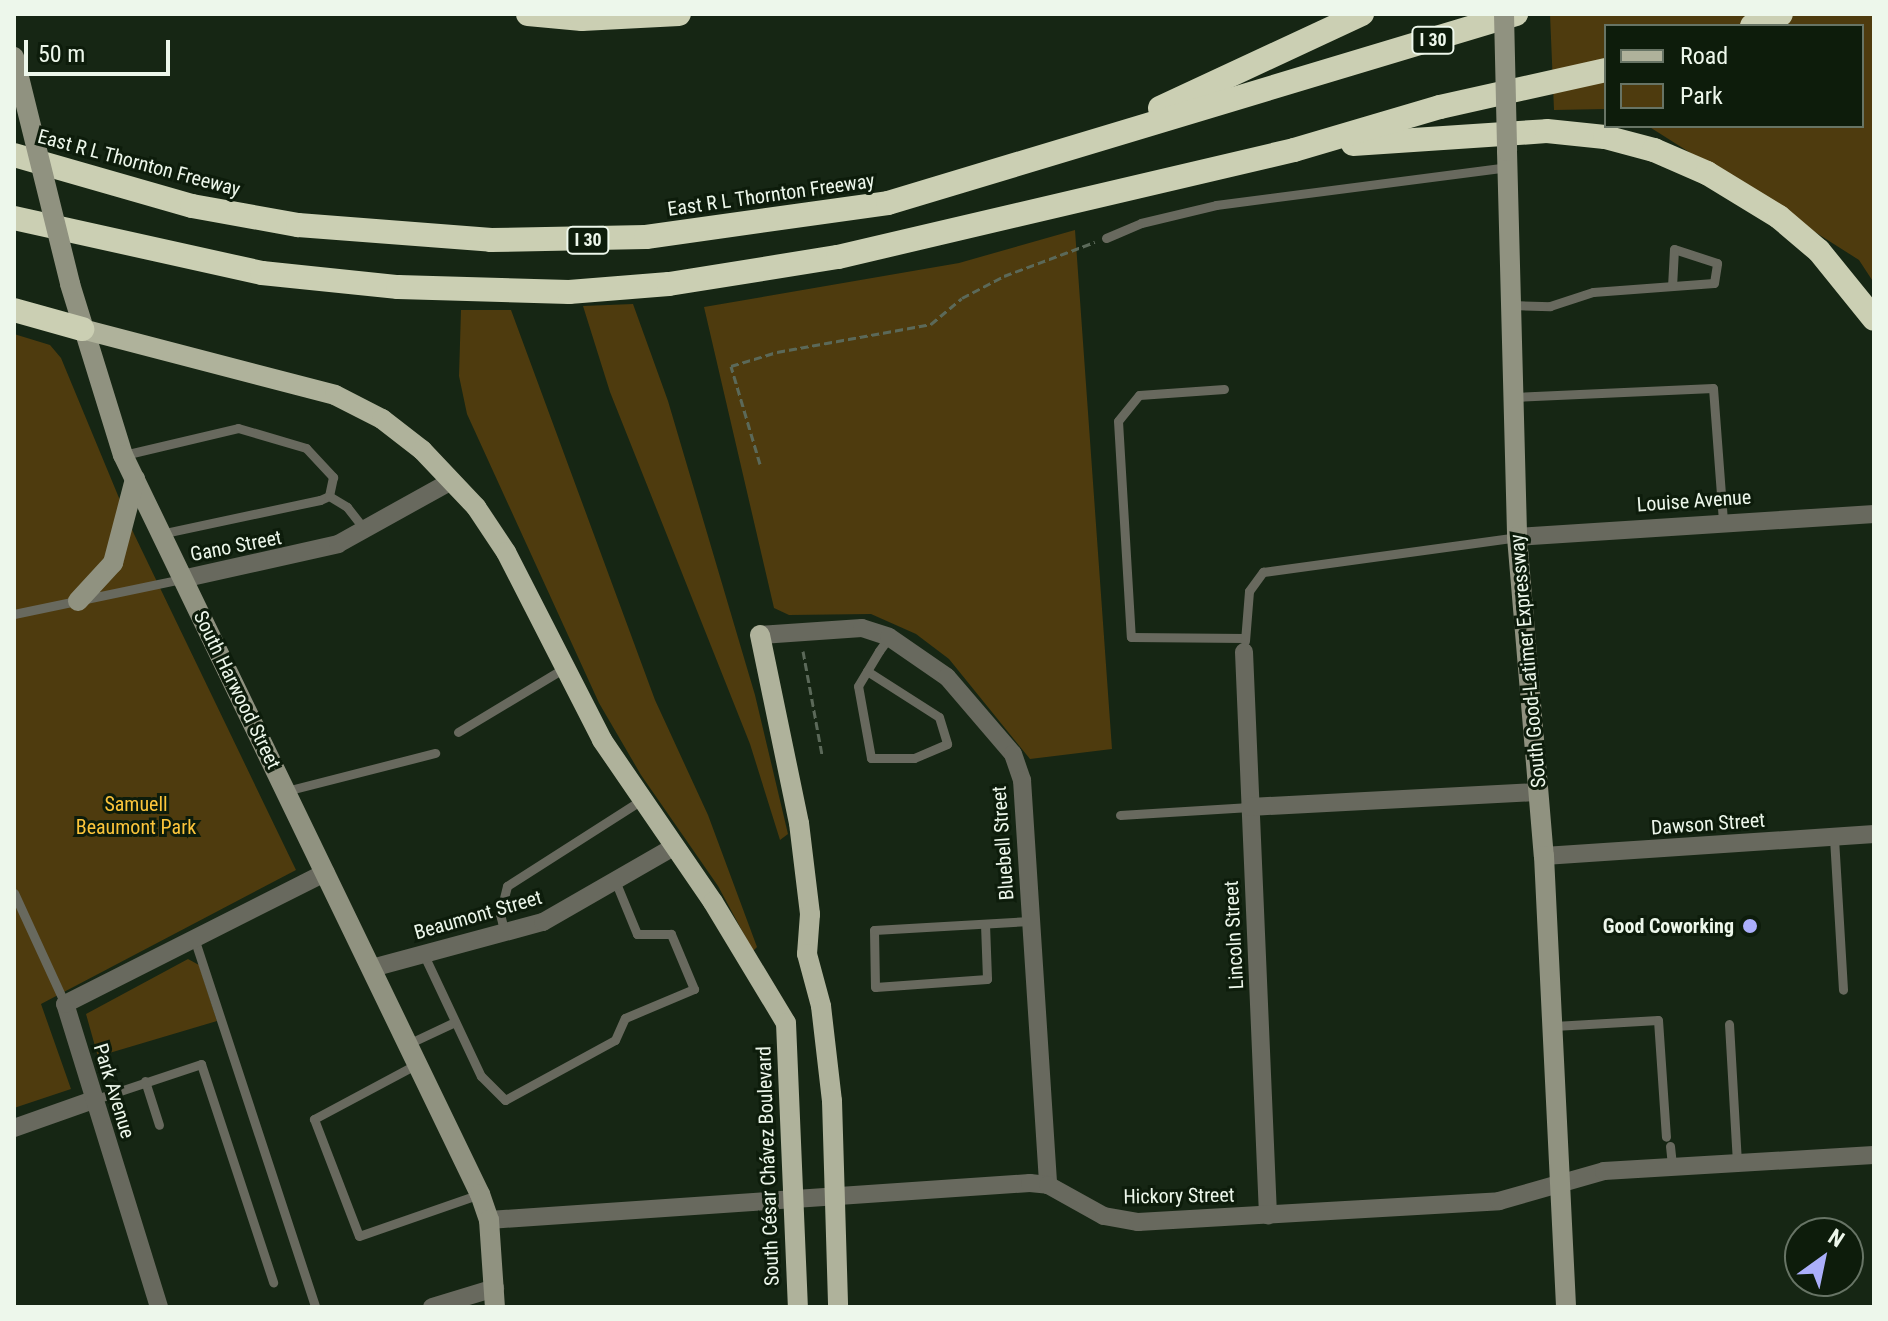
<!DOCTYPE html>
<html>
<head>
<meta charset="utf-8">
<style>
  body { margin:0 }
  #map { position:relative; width:1888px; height:1321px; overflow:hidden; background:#162614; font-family:"Roboto Condensed",sans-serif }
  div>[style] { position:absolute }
  .green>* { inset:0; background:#4e3b0e }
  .path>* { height:3px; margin-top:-1.5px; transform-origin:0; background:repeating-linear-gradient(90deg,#5b6959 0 8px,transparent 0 12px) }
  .service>* { height:9px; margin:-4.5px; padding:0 4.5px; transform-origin:4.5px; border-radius:4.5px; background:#68695e }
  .minor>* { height:18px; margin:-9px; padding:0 9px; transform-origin:9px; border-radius:9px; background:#68695e }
  .secondary>* { height:20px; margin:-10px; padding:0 10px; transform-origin:10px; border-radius:10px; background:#909280 }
  .primary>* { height:20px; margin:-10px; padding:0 10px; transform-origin:10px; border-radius:10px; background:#afb29b }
  .motorway>* { height:24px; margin:-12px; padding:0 12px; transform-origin:12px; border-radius:12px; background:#cbcfb3 }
  .secondary-bridge>* { height:20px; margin:-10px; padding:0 10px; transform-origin:10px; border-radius:10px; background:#909280 }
  .dots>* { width:22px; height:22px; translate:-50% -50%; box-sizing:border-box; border:4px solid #0d1c0b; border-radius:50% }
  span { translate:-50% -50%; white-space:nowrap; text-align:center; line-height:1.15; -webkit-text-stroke:6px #0d1c0b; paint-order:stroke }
  .shield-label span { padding:2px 6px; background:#0d1c0b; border:2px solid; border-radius:6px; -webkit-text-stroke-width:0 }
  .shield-label { font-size:18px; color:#edf7eb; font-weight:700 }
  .street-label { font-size:20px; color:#edf7eb }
  .park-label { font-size:20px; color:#fcc53b }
  .poi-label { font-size:20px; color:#edf7eb; font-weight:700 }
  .right { translate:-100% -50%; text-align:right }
  .frame { position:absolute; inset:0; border:16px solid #edf7eb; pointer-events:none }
  .legend { position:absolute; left:1604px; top:24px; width:260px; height:104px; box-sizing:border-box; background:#0d1c0b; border:2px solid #677465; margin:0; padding:10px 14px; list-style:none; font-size:24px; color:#edf7eb }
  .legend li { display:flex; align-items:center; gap:16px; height:40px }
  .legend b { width:40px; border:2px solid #677465 }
  .north { position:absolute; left:1784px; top:1217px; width:80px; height:80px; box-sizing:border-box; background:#0d1c0b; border:2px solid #677465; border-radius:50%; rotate:33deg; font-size:22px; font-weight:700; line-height:32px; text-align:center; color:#edf7eb }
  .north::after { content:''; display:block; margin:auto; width:28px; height:36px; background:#abaffb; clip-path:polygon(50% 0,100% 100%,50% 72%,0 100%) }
  .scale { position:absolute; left:24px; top:40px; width:146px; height:36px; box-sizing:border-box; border:4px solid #edf7eb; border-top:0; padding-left:10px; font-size:24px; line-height:28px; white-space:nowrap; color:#edf7eb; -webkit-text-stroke:6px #0d1c0b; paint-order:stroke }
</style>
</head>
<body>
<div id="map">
  <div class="green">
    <div style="clip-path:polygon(1550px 14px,1874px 14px,1874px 283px,1859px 260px,1648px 126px,1862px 126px,1862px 26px,1606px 26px,1606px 109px,1554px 110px)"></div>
    <div style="clip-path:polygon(1075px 230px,1112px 749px,1030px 759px,949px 659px,916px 634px,871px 614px,789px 615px,774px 608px,704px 307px,959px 263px)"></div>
    <div style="clip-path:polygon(633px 304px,668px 401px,755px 695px,788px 834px,780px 840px,750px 744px,610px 392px,583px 306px)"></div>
    <div style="clip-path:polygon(461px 310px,511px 310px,655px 700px,708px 815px,757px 947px,753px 951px,718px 886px,641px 775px,599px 703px,467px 414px,459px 376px)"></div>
    <div style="clip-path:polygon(14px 334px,50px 345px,61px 358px,134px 534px,296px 870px,41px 1004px,71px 1089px,14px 1108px)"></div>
    <div style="clip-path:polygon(188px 959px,199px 965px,217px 1021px,106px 1054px,108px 1062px,100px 1064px,86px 1014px)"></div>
  </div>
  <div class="path">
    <div style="left:760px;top:464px;width:102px;rotate:-106.5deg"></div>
    <div style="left:731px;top:366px;width:48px;rotate:-16.9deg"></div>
    <div style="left:777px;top:352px;width:157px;rotate:-10.3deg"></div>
    <div style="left:931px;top:324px;width:40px;rotate:-40deg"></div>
    <div style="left:962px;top:298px;width:47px;rotate:-27.6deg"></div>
    <div style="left:1004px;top:276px;width:97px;rotate:-20.5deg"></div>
    <div style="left:803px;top:651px;width:106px;rotate:79.6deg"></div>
  </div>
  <div class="service">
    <div style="left:1106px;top:238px;width:38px;rotate:-23deg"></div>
    <div style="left:1141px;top:223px;width:77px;rotate:-13.5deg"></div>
    <div style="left:1216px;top:205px;width:293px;rotate:-7.4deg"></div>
    <div style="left:1512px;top:305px;width:38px;rotate:2deg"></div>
    <div style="left:1550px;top:306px;width:45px;rotate:-18deg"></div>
    <div style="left:1593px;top:292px;width:121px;rotate:-4.3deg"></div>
    <div style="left:1714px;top:283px;width:20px;rotate:-81deg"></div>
    <div style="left:1717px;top:263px;width:45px;rotate:-162deg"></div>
    <div style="left:1674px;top:249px;width:37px;rotate:93deg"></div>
    <div style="left:1224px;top:389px;width:85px;rotate:176deg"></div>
    <div style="left:1139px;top:395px;width:33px;rotate:129deg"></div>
    <div style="left:1118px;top:421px;width:216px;rotate:86.6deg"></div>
    <div style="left:1131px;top:637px;width:114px;rotate:0.5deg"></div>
    <div style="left:1514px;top:397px;width:199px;rotate:-2.6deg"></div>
    <div style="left:1713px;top:388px;width:132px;rotate:85.7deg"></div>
    <div style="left:124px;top:455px;width:117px;rotate:-13.3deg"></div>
    <div style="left:238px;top:428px;width:71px;rotate:16.4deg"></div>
    <div style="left:306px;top:448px;width:40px;rotate:47deg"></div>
    <div style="left:333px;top:477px;width:19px;rotate:102deg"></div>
    <div style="left:329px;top:496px;width:10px;rotate:156deg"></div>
    <div style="left:320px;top:500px;width:164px;rotate:168deg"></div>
    <div style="left:329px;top:496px;width:21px;rotate:31deg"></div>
    <div style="left:347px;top:507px;width:28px;rotate:52deg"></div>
    <div style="left:14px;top:614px;width:172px;rotate:-11.8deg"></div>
    <div style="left:1245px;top:641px;width:50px;rotate:-85.4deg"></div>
    <div style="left:1249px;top:591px;width:24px;rotate:-54deg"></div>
    <div style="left:1263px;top:572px;width:256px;rotate:-7.8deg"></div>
    <div style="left:867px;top:671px;width:85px;rotate:32.6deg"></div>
    <div style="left:939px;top:717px;width:28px;rotate:73deg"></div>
    <div style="left:947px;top:744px;width:36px;rotate:157deg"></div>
    <div style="left:914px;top:758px;width:43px;rotate:180deg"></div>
    <div style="left:871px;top:758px;width:73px;rotate:-100.2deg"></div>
    <div style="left:858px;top:686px;width:41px;rotate:-59deg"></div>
    <div style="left:879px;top:651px;width:17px;rotate:-54deg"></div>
    <div style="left:458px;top:732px;width:122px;rotate:-31deg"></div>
    <div style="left:286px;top:791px;width:154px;rotate:-14.3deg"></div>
    <div style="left:1120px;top:815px;width:130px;rotate:-3.5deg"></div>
    <div style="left:1834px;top:838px;width:152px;rotate:86.6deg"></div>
    <div style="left:14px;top:893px;width:122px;rotate:65.3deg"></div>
    <div style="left:985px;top:924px;width:55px;rotate:87.9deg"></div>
    <div style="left:987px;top:979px;width:112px;rotate:175.9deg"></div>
    <div style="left:875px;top:987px;width:57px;rotate:-91deg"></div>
    <div style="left:874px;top:930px;width:156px;rotate:-3.3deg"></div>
    <div style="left:505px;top:934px;width:21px;rotate:-104deg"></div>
    <div style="left:500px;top:914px;width:29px;rotate:-76deg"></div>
    <div style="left:507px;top:886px;width:158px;rotate:-32.6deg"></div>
    <div style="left:195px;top:941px;width:385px;rotate:71.8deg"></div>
    <div style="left:423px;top:953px;width:136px;rotate:64.8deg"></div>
    <div style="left:481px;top:1076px;width:34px;rotate:45deg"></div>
    <div style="left:505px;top:1100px;width:125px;rotate:-28.6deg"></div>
    <div style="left:615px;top:1040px;width:24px;rotate:-66deg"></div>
    <div style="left:625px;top:1018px;width:75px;rotate:-22.8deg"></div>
    <div style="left:694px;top:989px;width:60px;rotate:-112.7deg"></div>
    <div style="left:671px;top:934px;width:34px;rotate:180deg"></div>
    <div style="left:637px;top:934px;width:55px;rotate:-112.4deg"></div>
    <div style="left:1729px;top:1024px;width:139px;rotate:86.7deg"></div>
    <div style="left:1554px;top:1026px;width:104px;rotate:-3.3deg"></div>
    <div style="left:1658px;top:1020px;width:117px;rotate:86.1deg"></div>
    <div style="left:408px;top:1044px;width:52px;rotate:-25.1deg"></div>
    <div style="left:417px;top:1064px;width:117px;rotate:151.9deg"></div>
    <div style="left:314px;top:1119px;width:125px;rotate:69deg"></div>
    <div style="left:359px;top:1236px;width:128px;rotate:-19.1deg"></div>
    <div style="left:145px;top:1081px;width:46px;rotate:72.3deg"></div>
    <div style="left:93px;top:1100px;width:114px;rotate:-18.4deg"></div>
    <div style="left:201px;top:1064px;width:230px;rotate:71.7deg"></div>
    <div style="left:1670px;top:1146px;width:20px;rotate:84deg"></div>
  </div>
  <div class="minor">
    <div style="left:1517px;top:537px;width:358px;rotate:-3.7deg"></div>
    <div style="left:182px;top:579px;width:160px;rotate:-12.6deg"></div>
    <div style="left:338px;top:544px;width:129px;rotate:-29.1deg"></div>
    <div style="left:760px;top:635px;width:102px;rotate:-3.9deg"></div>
    <div style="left:862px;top:628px;width:28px;rotate:18deg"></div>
    <div style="left:889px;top:637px;width:70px;rotate:34.6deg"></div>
    <div style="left:947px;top:677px;width:101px;rotate:49.4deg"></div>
    <div style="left:1013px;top:754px;width:28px;rotate:71deg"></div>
    <div style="left:1022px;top:780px;width:406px;rotate:86.3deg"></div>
    <div style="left:1244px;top:652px;width:564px;rotate:87.56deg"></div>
    <div style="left:1250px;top:807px;width:289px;rotate:-3deg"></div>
    <div style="left:1544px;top:856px;width:331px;rotate:-3.8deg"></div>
    <div style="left:372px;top:968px;width:177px;rotate:-15.1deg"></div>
    <div style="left:543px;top:922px;width:152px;rotate:-29.9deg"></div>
    <div style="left:14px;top:1128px;width:84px;rotate:-19.5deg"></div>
    <div style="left:489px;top:1220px;width:542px;rotate:-3.91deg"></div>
    <div style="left:1030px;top:1183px;width:18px;rotate:6deg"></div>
    <div style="left:1048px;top:1185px;width:64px;rotate:29deg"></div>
    <div style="left:1104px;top:1216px;width:35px;rotate:10deg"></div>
    <div style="left:1138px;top:1222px;width:362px;rotate:-3.3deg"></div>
    <div style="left:1499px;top:1201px;width:109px;rotate:-15.9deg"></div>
    <div style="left:1604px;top:1171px;width:270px;rotate:-3.4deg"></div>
    <div style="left:159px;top:1307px;width:317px;rotate:-107.2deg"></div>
    <div style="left:65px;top:1004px;width:292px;rotate:-26.8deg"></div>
    <div style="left:432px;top:1307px;width:66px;rotate:-16.8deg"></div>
  </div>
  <div class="secondary">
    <div style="left:1507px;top:151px;width:386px;rotate:88.5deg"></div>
    <div style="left:1517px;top:537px;width:320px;rotate:85.2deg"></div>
    <div style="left:1544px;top:856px;width:452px;rotate:87.2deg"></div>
    <div style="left:70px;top:284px;width:179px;rotate:72.8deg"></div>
    <div style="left:123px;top:455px;width:821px;rotate:64.22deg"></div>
    <div style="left:480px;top:1194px;width:28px;rotate:71deg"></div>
    <div style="left:489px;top:1220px;width:87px;rotate:86.1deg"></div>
    <div style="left:78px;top:601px;width:52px;rotate:-47.4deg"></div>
    <div style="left:113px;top:563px;width:87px;rotate:-75.3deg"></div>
  </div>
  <div class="primary">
    <div style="left:82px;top:329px;width:261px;rotate:14.6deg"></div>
    <div style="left:335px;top:395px;width:53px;rotate:27.1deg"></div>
    <div style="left:382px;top:419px;width:51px;rotate:37.8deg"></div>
    <div style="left:422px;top:450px;width:79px;rotate:46.5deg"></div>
    <div style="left:476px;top:507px;width:54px;rotate:56.3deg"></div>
    <div style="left:506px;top:552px;width:211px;rotate:62.9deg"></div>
    <div style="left:602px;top:740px;width:196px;rotate:55.6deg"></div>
    <div style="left:713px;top:902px;width:141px;rotate:58.9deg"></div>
    <div style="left:786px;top:1023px;width:284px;rotate:87.6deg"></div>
    <div style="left:760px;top:635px;width:192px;rotate:78.3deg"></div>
    <div style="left:799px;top:823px;width:92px;rotate:83.1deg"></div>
    <div style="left:810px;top:914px;width:40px;rotate:94.3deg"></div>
    <div style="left:807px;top:954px;width:54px;rotate:74.9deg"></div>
    <div style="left:821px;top:1006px;width:96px;rotate:83.4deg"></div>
    <div style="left:832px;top:1101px;width:206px;rotate:88.3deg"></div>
  </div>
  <div class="motorway">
    <div style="left:528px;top:14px;width:54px;rotate:5.3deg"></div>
    <div style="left:582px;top:19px;width:97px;rotate:-3deg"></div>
    <div style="left:1752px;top:26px;width:31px;rotate:-22deg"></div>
    <div style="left:1160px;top:108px;width:223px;rotate:-25deg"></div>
    <div style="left:1353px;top:144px;width:194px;rotate:-3.8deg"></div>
    <div style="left:1547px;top:131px;width:58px;rotate:5.9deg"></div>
    <div style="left:1605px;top:137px;width:51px;rotate:14.9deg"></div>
    <div style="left:1654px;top:150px;width:58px;rotate:23.5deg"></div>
    <div style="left:1707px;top:173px;width:84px;rotate:31.4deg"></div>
    <div style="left:1779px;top:217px;width:52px;rotate:40.4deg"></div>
    <div style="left:1819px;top:251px;width:87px;rotate:51deg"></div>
    <div style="left:14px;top:155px;width:185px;rotate:16deg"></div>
    <div style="left:192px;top:206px;width:108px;rotate:10.2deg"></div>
    <div style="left:298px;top:225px;width:194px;rotate:4.4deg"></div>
    <div style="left:491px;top:240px;width:155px;rotate:-1.1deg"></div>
    <div style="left:646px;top:237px;width:244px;rotate:-8deg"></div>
    <div style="left:888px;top:203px;width:656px;rotate:-16.75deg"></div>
    <div style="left:14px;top:218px;width:254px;rotate:12.5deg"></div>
    <div style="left:262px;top:273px;width:137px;rotate:5.9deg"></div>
    <div style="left:398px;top:287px;width:171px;rotate:1.7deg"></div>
    <div style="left:569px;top:292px;width:100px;rotate:-4.6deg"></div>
    <div style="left:669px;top:284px;width:171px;rotate:-9.1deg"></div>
    <div style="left:838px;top:257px;width:468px;rotate:-13.2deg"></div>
    <div style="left:1294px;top:150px;width:152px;rotate:-16.4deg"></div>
    <div style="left:1440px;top:107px;width:170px;rotate:-12.6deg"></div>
    <div style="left:14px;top:310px;width:71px;rotate:15.6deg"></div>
  </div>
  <div class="secondary-bridge">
    <div style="left:1504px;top:14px;width:137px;rotate:88.7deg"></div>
    <div style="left:14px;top:57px;width:234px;rotate:76.1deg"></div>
  </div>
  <div class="dots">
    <div style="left:1750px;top:926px;background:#abaffb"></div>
  </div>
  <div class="shield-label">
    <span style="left:1433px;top:40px">I 30</span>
    <span style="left:588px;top:240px">I 30</span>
  </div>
  <div class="street-label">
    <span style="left:139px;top:163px;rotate:15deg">East R L Thornton Freeway</span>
    <span style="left:771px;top:195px;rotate:-8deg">East R L Thornton Freeway</span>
    <span style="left:1694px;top:501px;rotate:-4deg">Louise Avenue</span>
    <span style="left:236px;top:546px;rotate:-11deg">Gano Street</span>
    <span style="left:1528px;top:661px;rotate:-95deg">South Good-Latimer Expressway</span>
    <span style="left:237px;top:690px;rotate:64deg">South Harwood Street</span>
    <span style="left:1708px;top:824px;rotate:-4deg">Dawson Street</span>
    <span style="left:1003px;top:843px;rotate:-94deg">Bluebell Street</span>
    <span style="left:478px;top:915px;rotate:-16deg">Beaumont Street</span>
    <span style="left:1234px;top:935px;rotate:-93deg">Lincoln Street</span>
    <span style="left:114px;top:1091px;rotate:73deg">Park Avenue</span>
    <span style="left:768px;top:1166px;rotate:-92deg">South César Chávez Boulevard</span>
    <span style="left:1179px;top:1196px;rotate:-1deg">Hickory Street</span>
  </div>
  <div class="park-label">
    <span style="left:136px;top:816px">Samuell<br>Beaumont Park</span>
  </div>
  <div class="poi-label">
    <span class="right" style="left:1734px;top:926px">Good Coworking</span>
  </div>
  <div class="frame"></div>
  <ul class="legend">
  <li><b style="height:10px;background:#afb29b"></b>Road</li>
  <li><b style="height:22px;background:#4e3b0e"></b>Park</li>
  </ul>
  <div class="north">N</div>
  <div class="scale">50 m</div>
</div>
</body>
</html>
